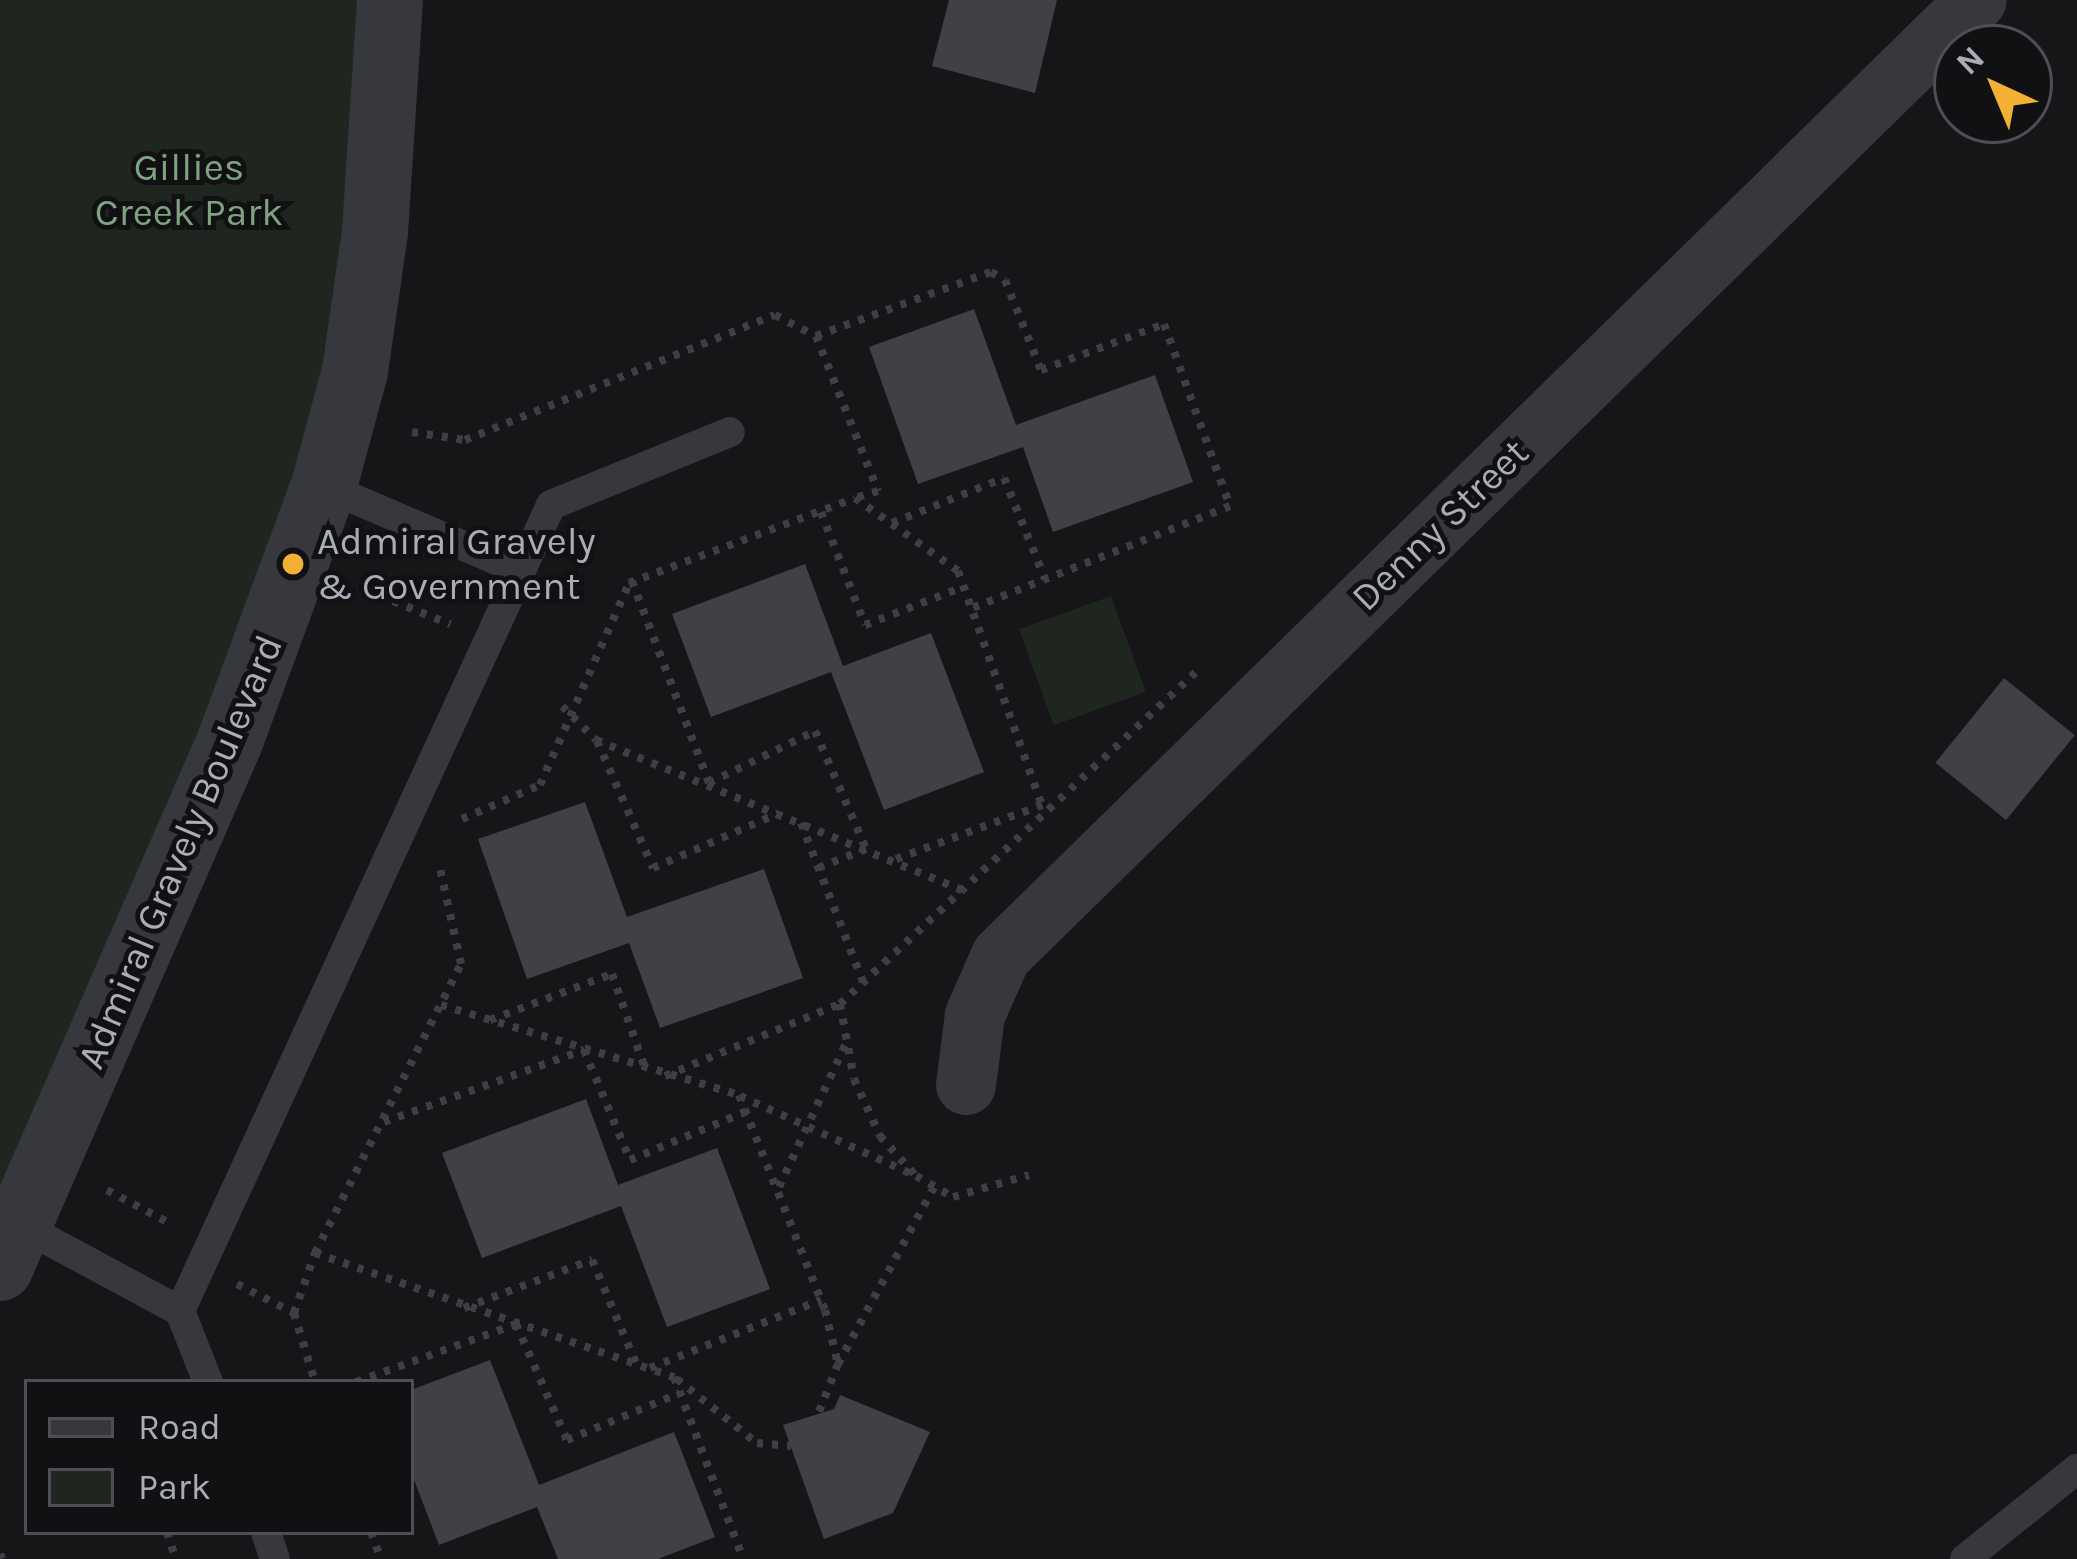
<!DOCTYPE html>
<html>
<head>
<meta charset="utf-8">
<style>
  body { margin:0 }
  #map { position:relative; width:2077px; height:1559px; overflow:hidden; background:#161618; font-family:Karla,sans-serif }
  div>[style] { position:absolute }
  .green>* { inset:0; background:#1e261f; transform-origin:0 0 }
  .building>* { inset:0; background:#404145; transform-origin:0 0 }
  .path>* { height:8px; margin-top:-4px; transform-origin:0; background:repeating-linear-gradient(90deg,#3d3f44 0 6px,transparent 0 15px) }
  .service>* { height:30px; margin:-15px; padding:0 15px; transform-origin:15px; border-radius:15px; background:#37383d }
  .minor>* { height:60px; margin:-30px; padding:0 30px; transform-origin:30px; border-radius:30px; background:#37383d }
  .tertiary>* { height:66px; margin:-33px; padding:0 33px; transform-origin:33px; border-radius:33px; background:#37383d }
  .dots>* { width:33px; height:33px; translate:-50% -50%; box-sizing:border-box; border:6px solid #111113; border-radius:50% }
  span { translate:-50% -50%; white-space:nowrap; text-align:center; line-height:1.15; -webkit-text-stroke:10px #111113; paint-order:stroke }
  .park-label { font-size:39px; color:#7fa381 }
  .street-label { font-size:39px; color:#a8adb8 }
  .poi-label { font-size:39px; color:#a8adb8 }
  .left { translate:0 -50%; text-align:left }
  .legend { position:absolute; left:24px; top:1379px; width:390px; height:156px; box-sizing:border-box; background:#111113; border:3px solid #4d4f55; margin:0; padding:15px 21px; list-style:none; font-size:36px; color:#a8adb8 }
  .legend li { display:flex; align-items:center; gap:24px; height:60px }
  .legend b { width:60px; border:3px solid #4d4f55 }
  .north { position:absolute; left:1933px; top:24px; width:120px; height:120px; box-sizing:border-box; background:#111113; border:3px solid #4d4f55; border-radius:50%; rotate:316deg; font-size:33px; font-weight:700; line-height:48px; text-align:center; color:#a8adb8 }
  .north::after { content:''; display:block; margin:auto; width:42px; height:54px; background:#f2b134; clip-path:polygon(50% 0,100% 100%,50% 72%,0 100%) }
</style>
</head>
<body>
<div id="map">
  <div class="green">
    <div style="clip-path:polygon(0 0,390px 0,355px 371px,0 1215px)"></div>
    <div style="left:1111px;top:596px;width:102px;height:98px;rotate:70deg"></div>
  </div>
  <div class="building">
    <div style="clip-path:polygon(949px 0,1057px 0,1035px 93px,932px 66px)"></div>
    <div style="clip-path:polygon(974px 309px,1016px 425px,1155px 375px,1193px 482px,1053px 532px,1023px 447px,918px 484px,869px 347px)"></div>
    <div style="clip-path:polygon(805px 564px,843px 666px,931px 633px,984px 772px,884px 810px,831px 672px,711px 717px,672px 614px)"></div>
    <div style="left:2004px;top:678px;width:91px;height:109px;rotate:39deg"></div>
    <div style="clip-path:polygon(585px 802px,627px 917px,764px 869px,803px 978px,660px 1028px,629px 943px,527px 979px,478px 839px)"></div>
    <div style="clip-path:polygon(586px 1099px,618px 1185px,717px 1148px,770px 1289px,667px 1327px,621px 1206px,482px 1258px,442px 1153px)"></div>
    <div style="clip-path:polygon(490px 1360px,539px 1485px,674px 1432px,715px 1537px,658px 1559px,558px 1559px,537px 1507px,439px 1545px,411px 1472px,411px 1390px)"></div>
    <div style="clip-path:polygon(840px 1395px,930px 1432px,893px 1513px,824px 1539px,783px 1425px,834px 1409px)"></div>
  </div>
  <div class="path">
    <div style="left:816px;top:336px;width:186px;rotate:-20.1deg"></div>
    <div style="left:991px;top:272px;width:16px;rotate:30deg"></div>
    <div style="left:1005px;top:280px;width:97px;rotate:68.2deg"></div>
    <div style="left:1041px;top:370px;width:131px;rotate:-20.5deg"></div>
    <div style="left:1164px;top:324px;width:194px;rotate:70.1deg"></div>
    <div style="left:1230px;top:506px;width:277px;rotate:158.4deg"></div>
    <div style="left:412px;top:432px;width:54px;rotate:8.6deg"></div>
    <div style="left:465px;top:440px;width:334px;rotate:-22deg"></div>
    <div style="left:775px;top:315px;width:46px;rotate:27.1deg"></div>
    <div style="left:816px;top:336px;width:167px;rotate:68.2deg"></div>
    <div style="left:878px;top:491px;width:24px;rotate:163deg"></div>
    <div style="left:821px;top:512px;width:121px;rotate:68.7deg"></div>
    <div style="left:865px;top:625px;width:105px;rotate:-21.2deg"></div>
    <div style="left:892px;top:523px;width:121px;rotate:-21.9deg"></div>
    <div style="left:1004px;top:478px;width:109px;rotate:67.9deg"></div>
    <div style="left:632px;top:581px;width:216px;rotate:69.1deg"></div>
    <div style="left:709px;top:783px;width:118px;rotate:-26.1deg"></div>
    <div style="left:815px;top:731px;width:129px;rotate:66.6deg"></div>
    <div style="left:866px;top:849px;width:52px;rotate:158.4deg"></div>
    <div style="left:365px;top:590px;width:92px;rotate:21.8deg"></div>
    <div style="left:562px;top:706px;width:48px;rotate:45deg"></div>
    <div style="left:596px;top:740px;width:396px;rotate:22.3deg"></div>
    <div style="left:597px;top:741px;width:139px;rotate:66.2deg"></div>
    <div style="left:653px;top:868px;width:137px;rotate:-23.6deg"></div>
    <div style="left:462px;top:819px;width:85px;rotate:-23.6deg"></div>
    <div style="left:540px;top:785px;width:221px;rotate:-66.2deg"></div>
    <div style="left:629px;top:583px;width:241px;rotate:-20.6deg"></div>
    <div style="left:855px;top:498px;width:126px;rotate:35.3deg"></div>
    <div style="left:958px;top:571px;width:255px;rotate:70.3deg"></div>
    <div style="left:801px;top:823px;width:171px;rotate:68.7deg"></div>
    <div style="left:896px;top:859px;width:156px;rotate:-20.3deg"></div>
    <div style="left:840px;top:1004px;width:76px;rotate:79.4deg"></div>
    <div style="left:854px;top:1079px;width:63px;rotate:65.5deg"></div>
    <div style="left:880px;top:1136px;width:54px;rotate:48deg"></div>
    <div style="left:916px;top:1176px;width:43px;rotate:29.6deg"></div>
    <div style="left:953px;top:1197px;width:79px;rotate:-16.1deg"></div>
    <div style="left:441px;top:1005px;width:311px;rotate:16.8deg"></div>
    <div style="left:739px;top:1095px;width:232px;rotate:68.2deg"></div>
    <div style="left:825px;top:1310px;width:56px;rotate:76.5deg"></div>
    <div style="left:838px;top:1364px;width:54px;rotate:111.8deg"></div>
    <div style="left:490px;top:1020px;width:130px;rotate:-20.7deg"></div>
    <div style="left:612px;top:974px;width:100px;rotate:70.7deg"></div>
    <div style="left:665px;top:1076px;width:189px;rotate:-22.4deg"></div>
    <div style="left:840px;top:1004px;width:487px;rotate:-43deg"></div>
    <div style="left:740px;top:1096px;width:189px;rotate:24.4deg"></div>
    <div style="left:384px;top:1122px;width:213px;rotate:-19.8deg"></div>
    <div style="left:584px;top:1050px;width:119px;rotate:67.3deg"></div>
    <div style="left:630px;top:1160px;width:127px;rotate:-22.7deg"></div>
    <div style="left:779px;top:1187px;width:159px;rotate:-65deg"></div>
    <div style="left:107px;top:1190px;width:72px;rotate:28deg"></div>
    <div style="left:315px;top:1253px;width:380px;rotate:19.1deg"></div>
    <div style="left:674px;top:1377px;width:195px;rotate:69.2deg"></div>
    <div style="left:237px;top:1284px;width:64px;rotate:27deg"></div>
    <div style="left:294px;top:1313px;width:72px;rotate:73.1deg"></div>
    <div style="left:464px;top:1308px;width:137px;rotate:-20.6deg"></div>
    <div style="left:592px;top:1260px;width:112px;rotate:66.9deg"></div>
    <div style="left:294px;top:1313px;width:64px;rotate:-70.7deg"></div>
    <div style="left:315px;top:1253px;width:324px;rotate:-63.2deg"></div>
    <div style="left:461px;top:964px;width:102px;rotate:-102.4deg"></div>
    <div style="left:838px;top:1364px;width:201px;rotate:-61.5deg"></div>
    <div style="left:650px;top:1368px;width:184px;rotate:-21.7deg"></div>
    <div style="left:677px;top:1379px;width:102px;rotate:38.7deg"></div>
    <div style="left:757px;top:1443px;width:34px;rotate:5deg"></div>
    <div style="left:356px;top:1382px;width:170px;rotate:-19.9deg"></div>
    <div style="left:516px;top:1324px;width:127px;rotate:66.3deg"></div>
    <div style="left:567px;top:1440px;width:122px;rotate:-22.6deg"></div>
    <div style="left:167px;top:1532px;width:28px;rotate:72deg"></div>
    <div style="left:371px;top:1532px;width:29px;rotate:70deg"></div>
    <div style="left:0;top:1554px;width:5px;rotate:68deg"></div>
  </div>
  <div class="service">
    <div style="left:324px;top:486px;width:215px;rotate:23.2deg"></div>
    <div style="left:20px;top:1225px;width:182px;rotate:28.3deg"></div>
    <div style="left:180px;top:1311px;width:76px;rotate:68.5deg"></div>
    <div style="left:180px;top:1311px;width:887px;rotate:-65.28deg"></div>
    <div style="left:551px;top:505px;width:193px;rotate:-22.2deg"></div>
    <div style="left:266px;top:1532px;width:28px;rotate:72deg"></div>
    <div style="left:1965px;top:1559px;width:144px;rotate:-38.8deg"></div>
  </div>
  <div class="minor">
    <div style="left:966px;top:1085px;width:71px;rotate:-82.7deg"></div>
    <div style="left:975px;top:1015px;width:64px;rotate:-66.2deg"></div>
    <div style="left:1001px;top:956px;width:1366px;rotate:-44.41deg"></div>
  </div>
  <div class="tertiary">
    <div style="left:0;top:1268px;width:575px;rotate:-66.42deg"></div>
    <div style="left:230px;top:741px;width:272px;rotate:-69.8deg"></div>
    <div style="left:324px;top:486px;width:119px;rotate:-74.9deg"></div>
    <div style="left:355px;top:371px;width:140px;rotate:-81.8deg"></div>
    <div style="left:375px;top:232px;width:232px;rotate:-86.3deg"></div>
  </div>
  <div class="dots">
    <div style="left:293px;top:564px;background:#f2b134"></div>
  </div>
  <div class="park-label">
    <span style="left:189px;top:190px">Gillies<br>Creek Park</span>
  </div>
  <div class="street-label">
    <span style="left:1440px;top:525px;rotate:-44deg">Denny Street</span>
    <span style="left:180px;top:852px;rotate:-67deg">Admiral Gravely Boulevard</span>
  </div>
  <div class="poi-label">
    <span class="left" style="left:317px;top:564px">Admiral Gravely<br>&amp; Government</span>
  </div>
  <ul class="legend">
  <li><b style="height:15px;background:#37383d"></b>Road</li>
  <li><b style="height:33px;background:#1e261f"></b>Park</li>
  </ul>
  <div class="north">N</div>
</div>
</body>
</html>
